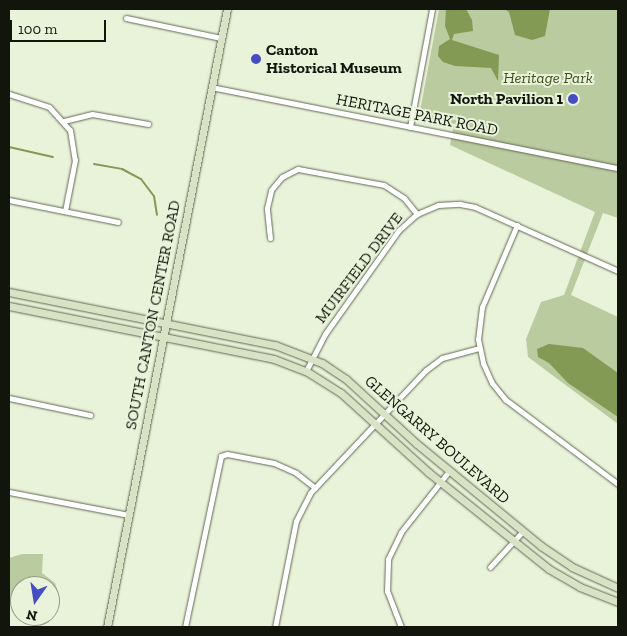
<!DOCTYPE html>
<html>
<head>
<meta charset="utf-8">
<style>
  body { margin:0 }
  #map { position:relative; width:627px; height:636px; overflow:hidden; background:#e9f3da; font-family:"Zilla Slab",serif }
  div>[style] { position:absolute }
  .green>* { inset:0; background:#bacb9f }
  .water>* { inset:0; background:#829a53 }
  .stream>* { height:2px; margin:-1px; padding:0 1px; transform-origin:1px; border-radius:1px; background:#829a53 }
  .roads { filter:drop-shadow(0 0 1px #5f6851) drop-shadow(0 0 1px #5f6851) }
  .street>* { height:5px; margin:-2.5px; padding:0 2.5px; transform-origin:2.5px; border-radius:2.5px; background:#fff }
  .secondary>* { height:7px; margin:-3.5px; padding:0 3.5px; transform-origin:3.5px; border-radius:3.5px; background:#d9e2c4 }
  .dots>* { width:14px; height:14px; translate:-50% -50%; box-sizing:border-box; border:2px solid #e9f3da; border-radius:50% }
  span { translate:-50% -50%; white-space:nowrap; text-align:center; line-height:1.15; -webkit-text-stroke:4px #e9f3da; paint-order:stroke }
  .poi-label { font-size:16px; color:#12150c; font-weight:700 }
  .left { translate:0 -50%; text-align:left }
  .right { translate:-100% -50%; text-align:right }
  .park-label { font-size:16px; color:#3f4f1b; font-style:italic }
  .street-label { font-size:16px; color:#12150c }
  .frame { position:absolute; inset:0; border:10px solid #12150c; pointer-events:none }
  .north { position:absolute; left:10px; top:576px; width:50px; height:50px; box-sizing:border-box; background:#e9f3da; border:1px solid #939a88; border-radius:50%; rotate:193deg; font-size:14px; font-weight:700; line-height:20px; text-align:center; color:#12150c }
  .north::after { content:''; display:block; margin:auto; width:18px; height:22px; background:#454dc2; clip-path:polygon(50% 0,100% 100%,50% 72%,0 100%) }
  .scale { position:absolute; left:10px; top:20px; width:96px; height:22px; box-sizing:border-box; border:2px solid #12150c; border-top:0; padding-left:6px; font-size:15px; line-height:18px; white-space:nowrap; color:#12150c; -webkit-text-stroke:4px #e9f3da; paint-order:stroke }
</style>
</head>
<body>
<div id="map">
  <div class="green">
    <div style="clip-path:polygon(439px 9px,618px 9px,618px 218px,603px 213px,571px 295px,618px 317px,618px 424px,528px 357px,526px 339px,541px 302px,564px 295px,595px 212px,450px 145px,453px 129px,418px 122px)"></div>
    <div style="clip-path:polygon(22px 554px,43px 554px,42px 573px,55px 583px,59px 595px,53px 609px,50px 608px,50px 586px,20px 586px,20px 608px,9px 602px,9px 558px)"></div>
  </div>
  <div class="water">
    <div style="clip-path:polygon(446px 9px,466px 9px,472px 20px,473px 31px,454px 34px,452px 40px,499px 55px,498px 81px,491px 68px,455px 66px,443px 62px,438px 56px,439px 46px,450px 39px,445px 26px)"></div>
    <div style="clip-path:polygon(504px 9px,550px 9px,545px 36px,532px 40px,515px 35px,509px 12px)"></div>
    <div style="clip-path:polygon(549px 344px,583px 348px,618px 373px,618px 417px,568px 383px,549px 363px,538px 357px,537px 349px)"></div>
  </div>
  <div class="stream">
    <div style="left:9px;top:147px;width:45px;rotate:12.8deg"></div>
    <div style="left:94px;top:164px;width:28px;rotate:10deg"></div>
    <div style="left:122px;top:169px;width:21px;rotate:28deg"></div>
    <div style="left:141px;top:179px;width:21px;rotate:53deg"></div>
    <div style="left:154px;top:196px;width:19px;rotate:81deg"></div>
  </div>
  <div class="roads">
    <div class="street">
      <div style="left:126px;top:18px;width:97px;rotate:11.9deg"></div>
      <div style="left:211px;top:87px;width:415px;rotate:11.3deg"></div>
      <div style="left:9px;top:94px;width:42px;rotate:18deg"></div>
      <div style="left:49px;top:107px;width:31px;rotate:48deg"></div>
      <div style="left:70px;top:130px;width:30px;rotate:81deg"></div>
      <div style="left:75px;top:160px;width:52px;rotate:101.1deg"></div>
      <div style="left:64px;top:121px;width:29px;rotate:-14deg"></div>
      <div style="left:92px;top:114px;width:57px;rotate:10.1deg"></div>
      <div style="left:410px;top:127px;width:120px;rotate:-79.4deg"></div>
      <div style="left:9px;top:200px;width:111px;rotate:11.4deg"></div>
      <div style="left:517px;top:225px;width:89px;rotate:113.1deg"></div>
      <div style="left:482px;top:307px;width:32px;rotate:97deg"></div>
      <div style="left:478px;top:339px;width:25px;rotate:78deg"></div>
      <div style="left:483px;top:363px;width:22px;rotate:66deg"></div>
      <div style="left:492px;top:383px;width:22px;rotate:51deg"></div>
      <div style="left:506px;top:400px;width:140px;rotate:36.9deg"></div>
      <div style="left:270px;top:238px;width:30px;rotate:-96deg"></div>
      <div style="left:267px;top:208px;width:18px;rotate:-77deg"></div>
      <div style="left:271px;top:190px;width:17px;rotate:-50deg"></div>
      <div style="left:282px;top:177px;width:18px;rotate:-27deg"></div>
      <div style="left:298px;top:169px;width:87px;rotate:10.5deg"></div>
      <div style="left:384px;top:185px;width:24px;rotate:33deg"></div>
      <div style="left:404px;top:198px;width:21px;rotate:51deg"></div>
      <div style="left:306px;top:371px;width:42px;rotate:-62.8deg"></div>
      <div style="left:325px;top:334px;width:128px;rotate:-54.6deg"></div>
      <div style="left:399px;top:230px;width:24px;rotate:-42deg"></div>
      <div style="left:417px;top:214px;width:23px;rotate:-23deg"></div>
      <div style="left:438px;top:205px;width:22px;rotate:-3deg"></div>
      <div style="left:460px;top:204px;width:15px;rotate:11deg"></div>
      <div style="left:475px;top:207px;width:157px;rotate:24.1deg"></div>
      <div style="left:9px;top:398px;width:83px;rotate:11.9deg"></div>
      <div style="left:9px;top:492px;width:122px;rotate:10.9deg"></div>
      <div style="left:490px;top:567px;width:49px;rotate:-47.5deg"></div>
      <div style="left:185px;top:627px;width:175px;rotate:-78.1deg"></div>
      <div style="left:221px;top:456px;width:6px;rotate:-18deg"></div>
      <div style="left:227px;top:454px;width:48px;rotate:10.8deg"></div>
      <div style="left:274px;top:463px;width:24px;rotate:24deg"></div>
      <div style="left:296px;top:473px;width:24px;rotate:38deg"></div>
      <div style="left:275px;top:627px;width:108px;rotate:-78.8deg"></div>
      <div style="left:296px;top:521px;width:31px;rotate:-63deg"></div>
      <div style="left:310px;top:493px;width:169px;rotate:-46.7deg"></div>
      <div style="left:426px;top:370px;width:20px;rotate:-37deg"></div>
      <div style="left:442px;top:358px;width:38px;rotate:-15deg"></div>
      <div style="left:401px;top:627px;width:39px;rotate:-111deg"></div>
      <div style="left:387px;top:591px;width:32px;rotate:-88deg"></div>
      <div style="left:388px;top:559px;width:30px;rotate:-64deg"></div>
      <div style="left:401px;top:532px;width:78px;rotate:-51.8deg"></div>
    </div>
    <div class="secondary">
      <div style="left:9px;top:292px;width:271px;rotate:11.3deg"></div>
      <div style="left:275px;top:345px;width:50px;rotate:21deg"></div>
      <div style="left:322px;top:363px;width:29px;rotate:34deg"></div>
      <div style="left:346px;top:379px;width:96px;rotate:42.5deg"></div>
      <div style="left:417px;top:444px;width:161px;rotate:39.4deg"></div>
      <div style="left:541px;top:546px;width:37px;rotate:34deg"></div>
      <div style="left:572px;top:567px;width:51px;rotate:24.5deg"></div>
      <div style="left:9px;top:306px;width:270px;rotate:11.3deg"></div>
      <div style="left:274px;top:359px;width:34px;rotate:21deg"></div>
      <div style="left:306px;top:371px;width:41px;rotate:32.2deg"></div>
      <div style="left:341px;top:393px;width:118px;rotate:42.2deg"></div>
      <div style="left:428px;top:472px;width:155px;rotate:38.7deg"></div>
      <div style="left:549px;top:569px;width:36px;rotate:30deg"></div>
      <div style="left:580px;top:587px;width:41px;rotate:21.5deg"></div>
      <div style="left:107px;top:627px;width:630px;rotate:-79.01deg"></div>
    </div>
  </div>
  <div class="dots">
    <div style="left:256px;top:59px;background:#454dc2"></div>
    <div style="left:573px;top:99px;background:#454dc2"></div>
  </div>
  <div class="poi-label">
    <span class="left" style="left:266px;top:59px">Canton<br>Historical Museum</span>
    <span class="right" style="left:563px;top:99px">North Pavilion 1</span>
  </div>
  <div class="park-label">
    <span style="left:548px;top:78px">Heritage Park</span>
  </div>
  <div class="street-label">
    <span style="left:417px;top:115px;rotate:11deg">HERITAGE PARK ROAD</span>
    <span style="left:359px;top:268px;rotate:-53deg">MUIRFIELD DRIVE</span>
    <span style="left:153px;top:315px;rotate:-79deg">SOUTH CANTON CENTER ROAD</span>
    <span style="left:437px;top:440px;rotate:41deg">GLENGARRY BOULEVARD</span>
  </div>
  <div class="frame"></div>
  <div class="north">N</div>
  <div class="scale">100 m</div>
</div>
</body>
</html>
